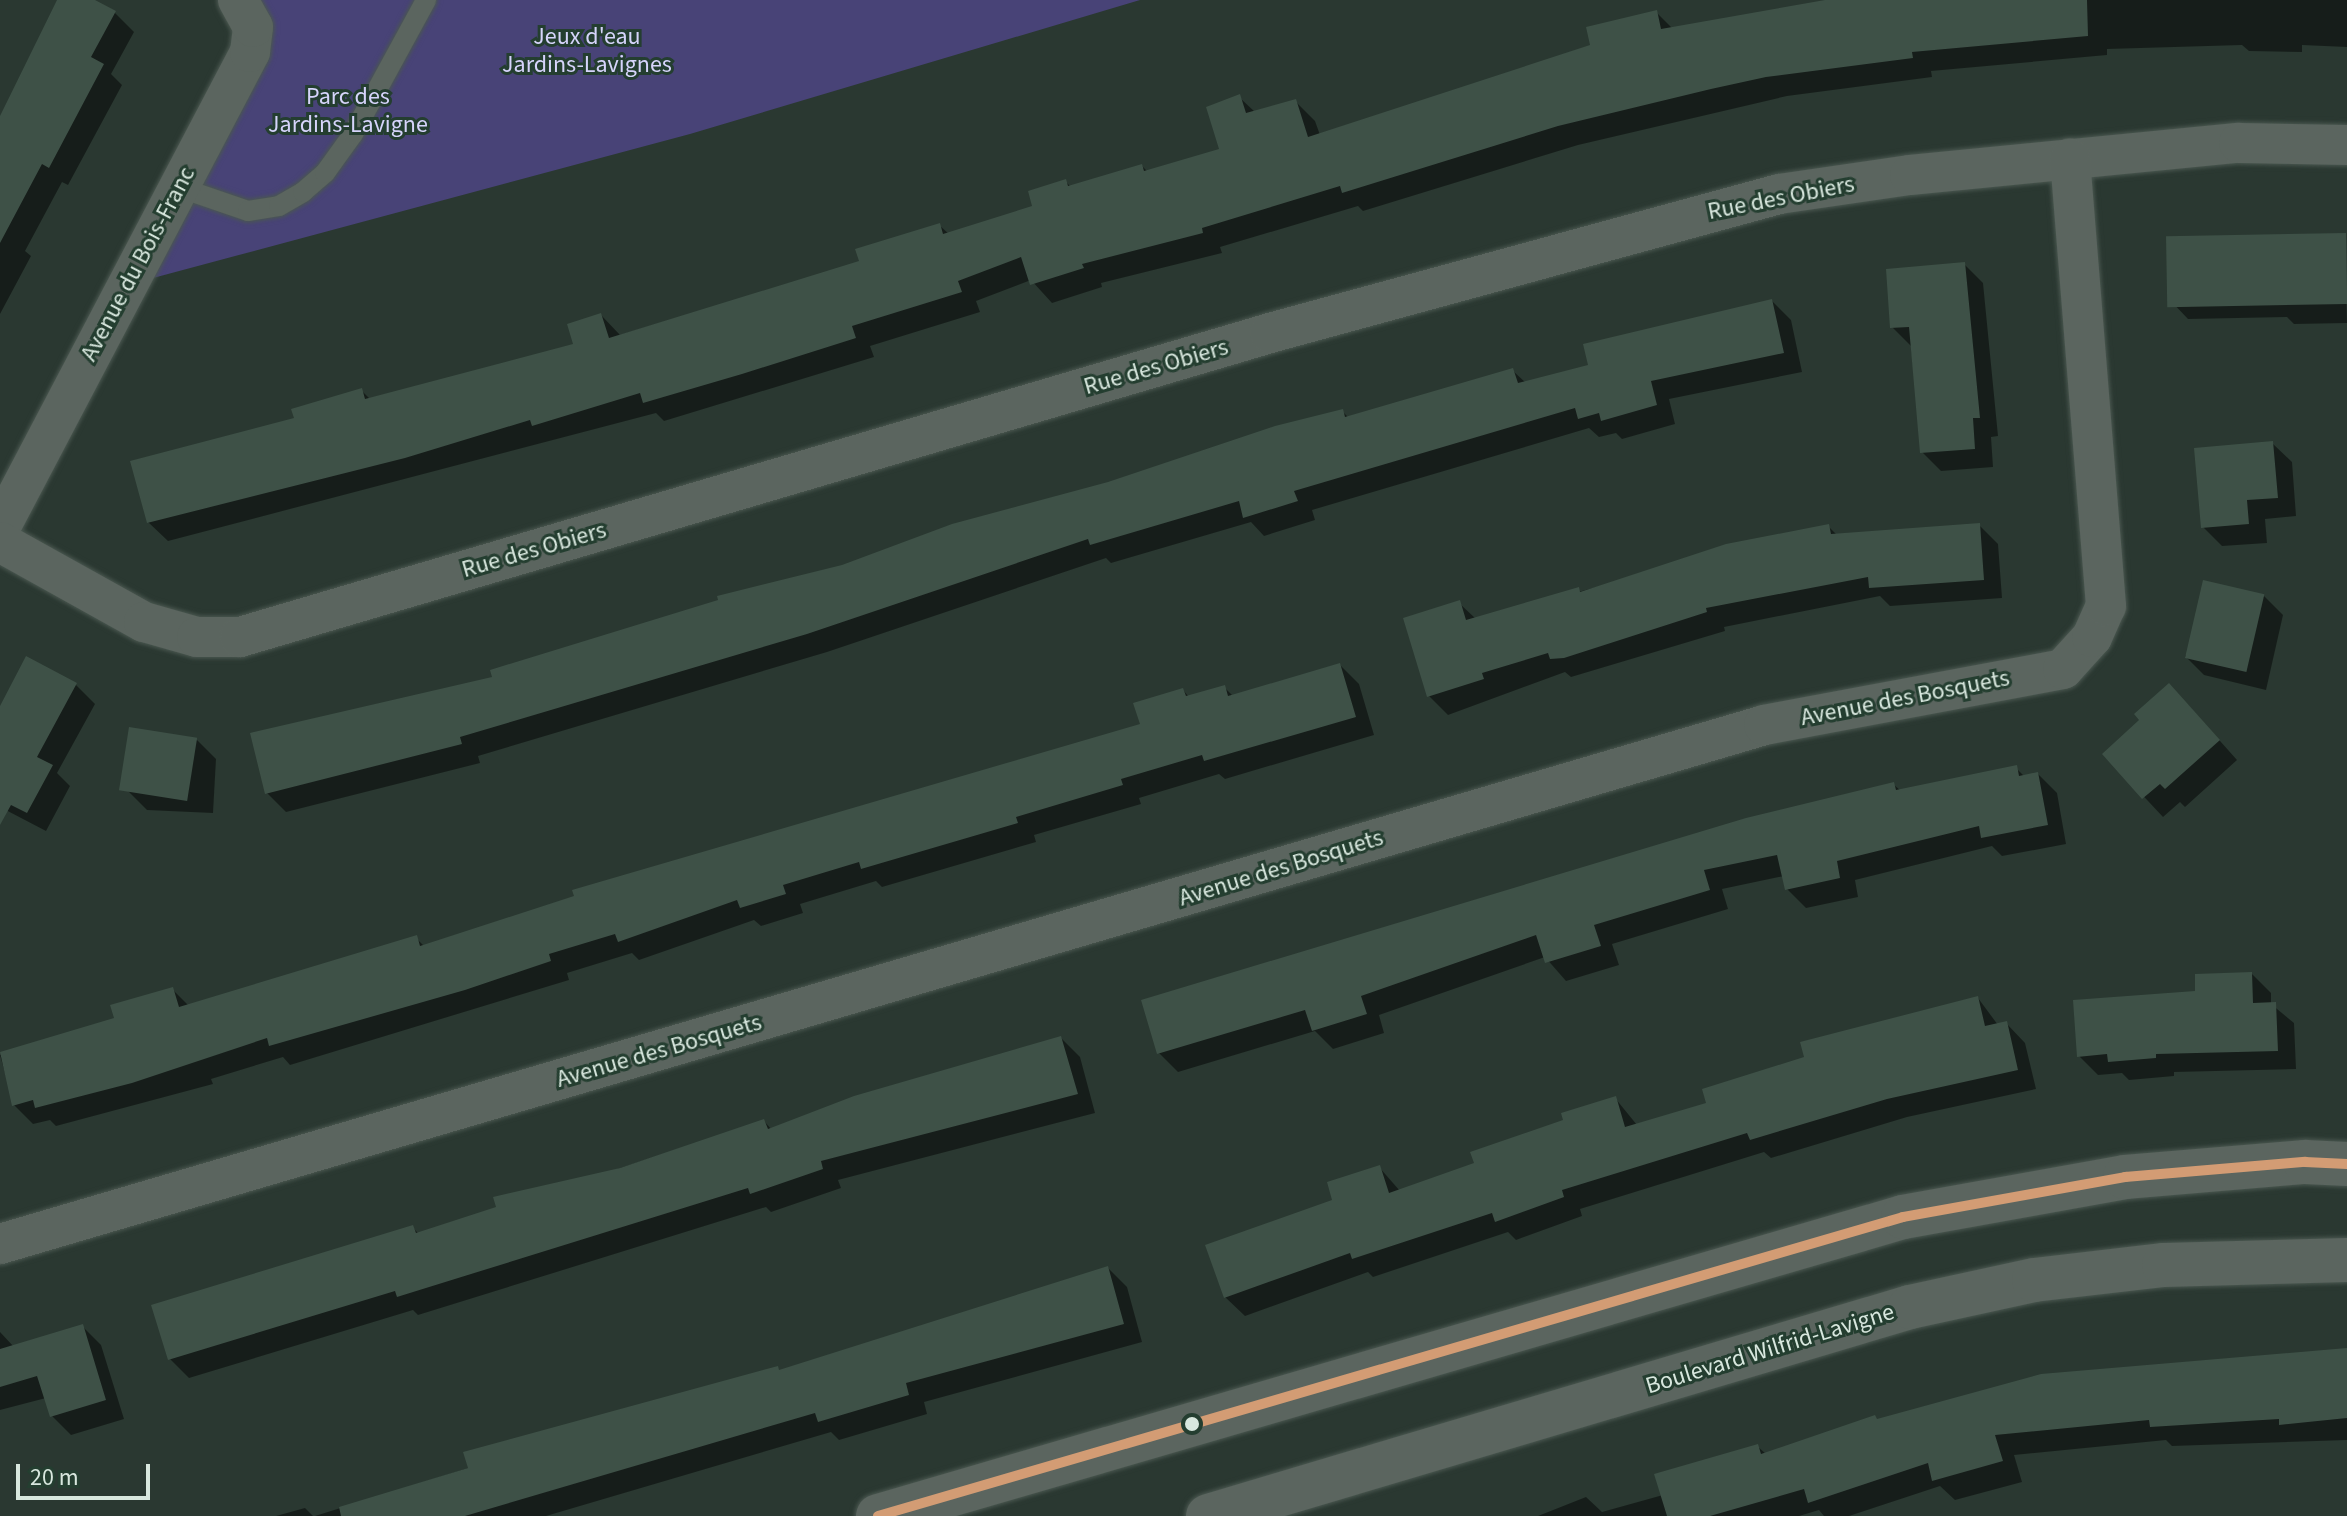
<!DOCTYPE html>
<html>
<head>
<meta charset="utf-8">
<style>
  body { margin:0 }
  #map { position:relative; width:2347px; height:1516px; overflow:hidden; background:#2a3831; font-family:"Source Sans 3",sans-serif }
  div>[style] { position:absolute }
  .green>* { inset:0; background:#484377 }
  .shadow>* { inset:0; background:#0007 }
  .building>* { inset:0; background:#3e5147; transform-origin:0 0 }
  .roads { filter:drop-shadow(0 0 2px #4a5750) drop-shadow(0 0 2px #4a5750) }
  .service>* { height:20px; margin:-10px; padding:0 10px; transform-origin:10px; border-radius:10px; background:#5b655f }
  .minor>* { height:40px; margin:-20px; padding:0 20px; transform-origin:20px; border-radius:20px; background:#5b655f }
  .tertiary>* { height:44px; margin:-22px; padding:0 22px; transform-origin:22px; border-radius:22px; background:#5b655f }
  .bus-1>* { height:10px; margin:-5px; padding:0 5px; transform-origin:5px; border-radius:5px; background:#d39c74 }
  .dots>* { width:22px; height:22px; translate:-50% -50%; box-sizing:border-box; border:4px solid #243e30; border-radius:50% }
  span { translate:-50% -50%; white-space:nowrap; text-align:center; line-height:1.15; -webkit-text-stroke:6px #243e30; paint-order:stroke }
  .park-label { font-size:24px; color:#d6d4fb }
  .street-label { font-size:24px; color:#d8e7de }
  .scale { position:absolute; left:16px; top:1464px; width:134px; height:36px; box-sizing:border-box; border:4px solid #d8e7de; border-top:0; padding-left:10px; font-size:24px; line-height:28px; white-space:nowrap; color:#d8e7de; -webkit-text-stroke:6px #243e30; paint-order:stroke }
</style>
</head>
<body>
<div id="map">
  <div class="green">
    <div style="clip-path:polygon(248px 0,1140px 0,690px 134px,127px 285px,178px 187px)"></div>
  </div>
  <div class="shadow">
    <div style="clip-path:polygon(59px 0,91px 0,115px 13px,134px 32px,111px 74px,122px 85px,68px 185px,62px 182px,25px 251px,31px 256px,0 314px,0 120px)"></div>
    <div style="clip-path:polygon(1836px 0,2347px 0,2347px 47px,2302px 45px,2302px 52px,2249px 51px,2242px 45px,2107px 49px,2107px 55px,1931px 71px,1932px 77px,1787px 96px,1578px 145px,1363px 211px,1358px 206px,1220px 247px,1222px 253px,1101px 283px,1102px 287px,1052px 303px,1031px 280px,976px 301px,980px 312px,870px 346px,874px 357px,664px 421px,656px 413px,168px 541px,148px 522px,296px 419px,361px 390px,371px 400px,576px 345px,601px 315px,620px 335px,861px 262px,939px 225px,949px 234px,1035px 207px,1065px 181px,1071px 187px,1142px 166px,1148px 172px,1221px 150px,1239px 97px,1256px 113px,1295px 101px,1315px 121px,1320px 135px,1592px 47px,1656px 12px,1673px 29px)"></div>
    <div style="clip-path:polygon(2345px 235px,2347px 323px,2294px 324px,2287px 317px,2188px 319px,2169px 299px)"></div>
    <div style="clip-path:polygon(1964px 264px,1983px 283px,1998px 436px,1991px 437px,1993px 467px,1941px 471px,1922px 452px,1911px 346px,1892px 327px)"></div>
    <div style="clip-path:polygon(1772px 301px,1791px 320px,1802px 372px,1669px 399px,1675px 424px,1622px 439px,1616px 433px,1599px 437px,1589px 428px,1312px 510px,1315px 520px,1264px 536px,1251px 522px,1111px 563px,1106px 558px,827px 652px,478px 756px,480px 763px,286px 812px,267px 793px,495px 679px,1342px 411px,1349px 418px,1512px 370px,1526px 383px,1590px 366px)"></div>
    <div style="clip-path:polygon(2272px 443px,2292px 462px,2296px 516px,2265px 519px,2267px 543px,2222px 546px,2203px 527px)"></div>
    <div style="clip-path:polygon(1979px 525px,1998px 544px,2002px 598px,1890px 606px,1880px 596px,1724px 627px,1725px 631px,1571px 677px,1565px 672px,1448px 715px,1429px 696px,1459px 603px,1476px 619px,1828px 526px,1837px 535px)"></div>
    <div style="clip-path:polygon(2264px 596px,2283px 615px,2266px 690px,2204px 675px,2185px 656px)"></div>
    <div style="clip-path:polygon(1340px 665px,1359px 684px,1374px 735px,1225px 779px,1219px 774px,1139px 798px,1141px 804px,1034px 835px,1036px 842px,882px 887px,876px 881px,800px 904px,803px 913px,761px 926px,754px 920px,639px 960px,632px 953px,567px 973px,569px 980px,290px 1065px,283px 1057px,211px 1079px,213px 1084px,56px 1126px,50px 1120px,33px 1124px,14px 1105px,0 1055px,117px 1019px,173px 990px,189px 1006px,416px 938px,425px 947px,1142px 725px,1183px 690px,1189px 697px,1224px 687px,1233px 696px)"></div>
    <div style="clip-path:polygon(76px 685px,95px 704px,57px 773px,70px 786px,46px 831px,0 807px,0 710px)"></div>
    <div style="clip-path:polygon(2188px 705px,2237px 760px,2185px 807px,2180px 802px,2163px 817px,2104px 754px)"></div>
    <div style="clip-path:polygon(197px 740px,216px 759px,213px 813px,147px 810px,128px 791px)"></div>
    <div style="clip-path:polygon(2016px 768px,2025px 777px,2038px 774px,2057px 793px,2066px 844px,2002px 856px,1992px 846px,1855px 880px,1858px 897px,1806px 908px,1787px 889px,1784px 876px,1722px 889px,1728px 909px,1612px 944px,1619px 965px,1566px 981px,1545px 957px,1379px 1015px,1384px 1033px,1333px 1049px,1315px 1031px,1178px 1072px,1159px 1053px,1893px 784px,1901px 791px)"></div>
    <div style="clip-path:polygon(2252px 974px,2271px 993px,2271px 1004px,2294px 1023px,2296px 1069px,2174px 1072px,2174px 1076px,2129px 1080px,2122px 1073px,2098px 1075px,2079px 1056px)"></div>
    <div style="clip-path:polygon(1978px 998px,1998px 1025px,2006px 1023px,2025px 1043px,2036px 1089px,1907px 1117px,1771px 1158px,1764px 1152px,1580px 1209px,1582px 1216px,1516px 1240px,1508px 1232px,1373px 1277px,1368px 1272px,1245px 1316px,1225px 1297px,1379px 1167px,1400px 1191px,1477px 1165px,1615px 1098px,1637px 1125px,1708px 1104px,1807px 1059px,1802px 1043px)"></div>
    <div style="clip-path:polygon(1061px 1038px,1080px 1057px,1095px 1113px,838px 1180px,841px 1188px,771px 1212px,766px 1207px,418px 1315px,413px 1310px,189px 1378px,170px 1359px,412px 1227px,419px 1234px,764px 1121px,772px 1130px)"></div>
    <div style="clip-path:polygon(1108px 1268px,1127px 1287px,1142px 1342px,924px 1402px,927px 1414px,839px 1440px,831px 1432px,546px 1516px,315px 1516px)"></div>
    <div style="clip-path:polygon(82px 1326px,101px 1345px,124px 1419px,71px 1435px,52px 1416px,46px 1398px,0 1410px,0 1332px,14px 1347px)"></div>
    <div style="clip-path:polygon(2347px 1350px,2347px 1440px,2172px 1446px,2166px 1440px,2014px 1455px,2022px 1482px,1955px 1500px,1940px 1486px,1849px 1516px,1824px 1516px,1819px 1510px,1799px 1516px,1538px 1516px,1586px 1497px,1602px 1512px,1663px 1495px,1757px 1446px,1766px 1454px,1878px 1421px)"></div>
    <div style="clip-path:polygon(305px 1508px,313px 1516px,276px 1516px)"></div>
  </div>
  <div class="building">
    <div style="clip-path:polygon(57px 0,95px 0,116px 11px,91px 57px,104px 64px,49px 168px,42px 164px,0 243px,0 116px)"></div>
    <div style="clip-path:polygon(1825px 0,2087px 0,2088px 36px,1912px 52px,1913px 58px,1766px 77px,1711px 89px,1558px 126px,1342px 193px,1340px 186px,1202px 228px,1203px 233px,1082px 264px,1084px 268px,1030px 285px,1021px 257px,958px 281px,962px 292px,852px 326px,856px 338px,742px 374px,643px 403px,640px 393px,532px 426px,530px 420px,405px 458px,147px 523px,130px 461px,294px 418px,291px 409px,362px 388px,365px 399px,573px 344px,567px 324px,601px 313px,609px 338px,859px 261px,855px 249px,940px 223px,943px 234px,1032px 206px,1028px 191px,1066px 179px,1068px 186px,1142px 164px,1144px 171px,1219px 149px,1206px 107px,1240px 94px,1246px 113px,1296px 99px,1308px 137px,1590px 45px,1586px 27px,1657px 10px,1661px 29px)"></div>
    <div style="left:2346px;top:233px;width:71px;height:180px;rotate:89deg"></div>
    <div style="clip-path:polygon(1965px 262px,1980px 418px,1973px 418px,1975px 449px,1920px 453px,1909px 327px,1890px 328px,1886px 269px)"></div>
    <div style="clip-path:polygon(1772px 299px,1784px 353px,1651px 381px,1657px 405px,1601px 421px,1599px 413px,1578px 419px,1575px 408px,1294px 491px,1298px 501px,1243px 518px,1239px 501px,1090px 545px,1088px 539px,807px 634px,460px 737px,462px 744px,265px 794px,250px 733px,492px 677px,490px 670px,718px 600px,717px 596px,842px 565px,952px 524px,1108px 482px,1275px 426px,1343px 409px,1345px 417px,1513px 368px,1518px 383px,1588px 365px,1583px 344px)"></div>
    <div style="clip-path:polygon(2273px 441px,2278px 498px,2247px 500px,2249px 524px,2201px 528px,2194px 448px)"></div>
    <div style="clip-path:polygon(1980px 523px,1984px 580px,1869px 588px,1868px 577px,1706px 608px,1707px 612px,1564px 658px,1550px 659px,1548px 653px,1482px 673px,1484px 679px,1427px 697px,1403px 618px,1460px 600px,1466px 620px,1579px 587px,1580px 592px,1726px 544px,1829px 524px,1831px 534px)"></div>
    <div style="left:2203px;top:580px;width:63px;height:80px;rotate:13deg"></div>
    <div style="clip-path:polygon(26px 656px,77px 683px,37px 757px,53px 765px,27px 813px,11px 805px,0 825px,0 706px)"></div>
    <div style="clip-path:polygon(1340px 663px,1356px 717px,1204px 761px,1202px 755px,1121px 779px,1123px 785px,1016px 817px,1018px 823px,861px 869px,859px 862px,783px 885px,786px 894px,740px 908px,737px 900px,618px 942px,615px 934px,549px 954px,551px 961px,465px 990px,269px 1046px,267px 1038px,132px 1083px,35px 1108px,33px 1100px,12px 1106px,0 1052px,114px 1018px,110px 1005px,173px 987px,179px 1007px,417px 935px,420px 946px,574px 896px,572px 890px,1140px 724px,1133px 703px,1183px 688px,1186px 696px,1225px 685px,1228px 696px)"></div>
    <div style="clip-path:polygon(2169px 683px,2220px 740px,2165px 789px,2160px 784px,2142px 799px,2102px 754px,2139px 720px,2134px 714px)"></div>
    <div style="left:129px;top:727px;width:69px;height:64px;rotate:9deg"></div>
    <div style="clip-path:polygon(2017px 765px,2019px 776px,2038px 772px,2048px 825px,1981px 838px,1979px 826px,1837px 861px,1840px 878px,1785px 890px,1777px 855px,1704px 870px,1710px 890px,1594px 925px,1601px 946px,1545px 963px,1536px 935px,1361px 996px,1367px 1014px,1312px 1031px,1305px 1010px,1157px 1054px,1141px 1000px,1746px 818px,1894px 782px,1896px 790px)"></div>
    <div style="clip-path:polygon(2252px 972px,2253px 1003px,2276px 1002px,2278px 1051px,2156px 1054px,2156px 1058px,2108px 1062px,2107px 1054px,2077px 1057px,2073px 1000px,2195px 991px,2195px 974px)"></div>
    <div style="clip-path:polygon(1978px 996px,1985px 1026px,2007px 1021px,2018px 1070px,1887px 1099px,1750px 1140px,1747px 1133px,1562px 1190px,1564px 1197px,1495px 1222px,1492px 1213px,1352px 1259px,1350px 1253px,1224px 1298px,1205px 1245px,1332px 1200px,1327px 1182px,1380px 1165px,1389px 1193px,1474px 1163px,1470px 1152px,1563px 1120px,1561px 1113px,1616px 1096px,1625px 1127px,1706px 1103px,1702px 1089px,1804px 1057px,1800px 1042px)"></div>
    <div style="clip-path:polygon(1061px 1036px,1078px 1094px,821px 1161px,823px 1169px,750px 1194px,748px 1188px,397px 1297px,395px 1291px,168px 1360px,151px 1305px,413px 1225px,416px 1233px,496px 1207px,493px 1197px,620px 1168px,764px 1119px,768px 1129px,854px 1096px)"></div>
    <div style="clip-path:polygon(1108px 1266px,1124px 1324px,906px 1383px,909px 1395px,818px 1422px,815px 1413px,465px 1516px,341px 1516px,339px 1507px,468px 1468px,463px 1452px,778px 1366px,779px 1370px)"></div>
    <div style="clip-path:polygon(83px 1324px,106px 1400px,50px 1417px,37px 1376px,0 1387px,0 1349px)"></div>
    <div style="clip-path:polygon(2347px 1348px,2347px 1418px,2279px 1425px,2279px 1419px,2150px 1427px,2149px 1420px,1995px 1435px,2003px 1461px,1932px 1481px,1928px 1463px,1808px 1503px,1804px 1489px,1710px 1516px,1667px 1516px,1654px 1474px,1758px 1444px,1761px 1454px,1875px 1415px,1877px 1419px,2041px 1374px)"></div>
  </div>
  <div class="roads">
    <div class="service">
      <div style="left:178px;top:187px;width:74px;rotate:18.9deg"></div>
      <div style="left:248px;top:211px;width:31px;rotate:-9deg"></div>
      <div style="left:279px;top:206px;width:28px;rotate:-30deg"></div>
      <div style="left:303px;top:192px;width:29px;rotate:-41deg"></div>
      <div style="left:325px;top:173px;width:48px;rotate:-54.3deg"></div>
      <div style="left:353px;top:134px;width:153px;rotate:-61.4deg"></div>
    </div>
    <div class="minor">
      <div style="left:0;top:528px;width:538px;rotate:-62.29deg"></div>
      <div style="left:250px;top:52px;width:25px;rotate:-83deg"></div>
      <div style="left:253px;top:27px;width:31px;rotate:-119deg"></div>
      <div style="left:0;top:542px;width:165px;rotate:29.1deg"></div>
      <div style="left:144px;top:622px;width:55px;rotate:15.8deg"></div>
      <div style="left:197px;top:637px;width:43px"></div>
      <div style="left:240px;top:637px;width:1074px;rotate:-16.44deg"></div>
      <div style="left:1270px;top:333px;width:528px;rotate:-15.27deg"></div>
      <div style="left:1779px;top:194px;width:132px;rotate:-8.3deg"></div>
      <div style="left:1910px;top:175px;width:331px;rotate:-5.6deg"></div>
      <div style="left:2239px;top:143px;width:108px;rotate:1.1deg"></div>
      <div style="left:0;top:1244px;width:1839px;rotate:-16.39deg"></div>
      <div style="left:1764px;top:725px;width:304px;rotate:-10.6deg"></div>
      <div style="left:2063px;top:669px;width:43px;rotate:-47.8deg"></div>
      <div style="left:2092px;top:637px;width:34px;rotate:-66deg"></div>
      <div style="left:2106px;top:606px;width:449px;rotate:-94.6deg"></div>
    </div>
    <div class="tertiary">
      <div style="left:878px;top:1516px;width:1068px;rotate:-16.26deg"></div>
      <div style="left:1903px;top:1217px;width:226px;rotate:-10.2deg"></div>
      <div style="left:2125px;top:1177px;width:181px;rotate:-4.8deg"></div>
      <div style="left:2305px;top:1162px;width:42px;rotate:2.7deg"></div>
      <div style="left:1208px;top:1516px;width:732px;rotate:-16.58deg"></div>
      <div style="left:1910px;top:1307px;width:127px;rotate:-12.3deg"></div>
      <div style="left:2034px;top:1280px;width:131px;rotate:-6.6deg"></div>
      <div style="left:2164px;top:1265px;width:183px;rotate:-1.6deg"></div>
    </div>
  </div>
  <div class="bus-1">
    <div style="left:878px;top:1516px;width:1068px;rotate:-16.26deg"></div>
    <div style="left:1903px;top:1217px;width:226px;rotate:-10.2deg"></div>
    <div style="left:2125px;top:1177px;width:181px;rotate:-4.8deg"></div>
    <div style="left:2305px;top:1162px;width:42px;rotate:2.7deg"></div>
  </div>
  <div class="dots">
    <div style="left:1192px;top:1424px;background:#d8e7de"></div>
  </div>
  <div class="park-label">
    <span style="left:587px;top:51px">Jeux d'eau<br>Jardins-Lavignes</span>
    <span style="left:348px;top:111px">Parc des<br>Jardins-Lavigne</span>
  </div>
  <div class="street-label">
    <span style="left:1781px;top:198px;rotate:-11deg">Rue des Obiers</span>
    <span style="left:138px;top:264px;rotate:-62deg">Avenue du Bois-Franc</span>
    <span style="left:1156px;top:367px;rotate:-16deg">Rue des Obiers</span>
    <span style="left:534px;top:550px;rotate:-16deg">Rue des Obiers</span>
    <span style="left:1905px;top:698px;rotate:-11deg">Avenue des Bosquets</span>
    <span style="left:1281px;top:868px;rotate:-17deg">Avenue des Bosquets</span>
    <span style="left:659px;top:1051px;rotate:-16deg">Avenue des Bosquets</span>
    <span style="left:1770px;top:1349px;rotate:-17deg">Boulevard Wilfrid-Lavigne</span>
  </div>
  <div class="scale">20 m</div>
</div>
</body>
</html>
